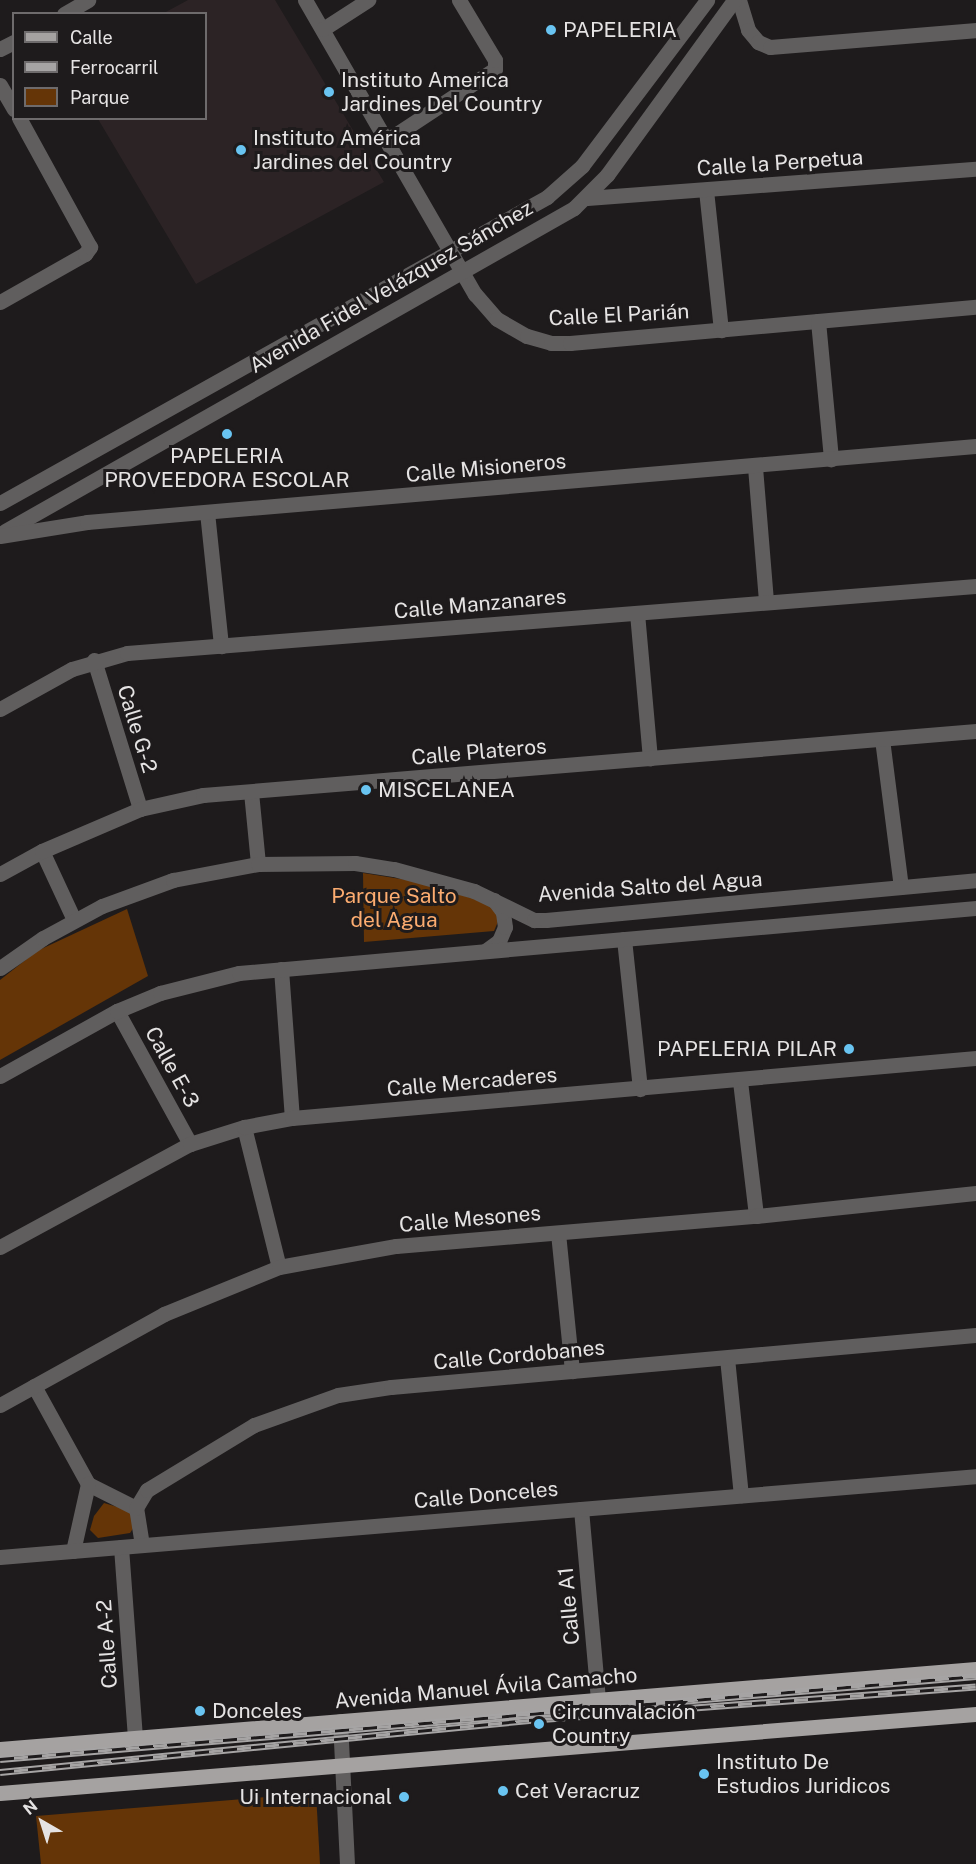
<!DOCTYPE html>
<html>
<head>
<meta charset="utf-8">
<style>
  body { margin:0 }
  #map { position:relative; width:976px; height:1864px; overflow:hidden; background:#1e1b1c; font-family:"Public Sans",sans-serif }
  div>[style] { position:absolute }
  .built>* { inset:0; background:#2c2325 }
  .green>* { inset:0; background:#653507 }
  .minor>* { height:15px; margin:-7.5px; padding:0 7.5px; transform-origin:7.5px; border-radius:7.5px; background:#605e5e }
  .major>* { height:15px; margin:-7.5px; padding:0 7.5px; transform-origin:7.5px; border-radius:7.5px; background:#a5a2a1 }
  .rail>* { height:7px; margin-top:-3.5px; transform-origin:0; background:repeating-linear-gradient(90deg,#1e1b1c 0 14px,#a6a4a4 0 28px); box-sizing:border-box; border-block:2px solid #a6a4a4 }
  .dots>* { width:16px; height:16px; translate:-50% -50%; box-sizing:border-box; border:3px solid #1e1b1c; border-radius:50% }
  span { translate:-50% -50%; white-space:nowrap; text-align:center; line-height:1.15; -webkit-text-stroke:6px #1e1b1c; paint-order:stroke }
  .poi-label { font-size:21px; color:#e5e3e3 }
  .left { translate:0 -50%; text-align:left }
  .right { translate:-100% -50%; text-align:right }
  .street-label { font-size:21px; color:#e5e3e3 }
  .park-label { font-size:21px; color:#fcac70 }
  .legend { position:absolute; left:12px; top:12px; width:195px; height:108px; box-sizing:border-box; background:#1e1b1c; border:2px solid #6e6b6c; margin:0; padding:8px 10px; list-style:none; font-size:18px; color:#e5e3e3 }
  .legend li { display:flex; align-items:center; gap:12px; height:30px }
  .legend b { width:30px; border:2px solid #6e6b6c }
  .north { position:absolute; left:12px; top:1792px; width:60px; height:60px; -webkit-text-stroke:4px #1e1b1c; paint-order:stroke; rotate:321deg; font-size:16px; font-weight:700; line-height:24px; text-align:center; color:#e5e3e3 }
  .north::after { content:''; display:block; margin:auto; width:21px; height:27px; background:#e5e3e3; clip-path:polygon(50% 0,100% 100%,50% 72%,0 100%) }
</style>
</head>
<body>
<div id="map">
  <div class="built">
    <div style="clip-path:polygon(188px 0,275px 0,384px 182px,196px 284px,98px 119px,206px 118px,206px 14px,164px 13px)"></div>
  </div>
  <div class="green">
    <div style="clip-path:polygon(363px 873px,426px 883px,492px 905px,500px 917px,494px 931px,364px 942px)"></div>
    <div style="clip-path:polygon(127px 909px,148px 976px,0 1060px,0 980px,37px 951px)"></div>
    <div style="clip-path:polygon(104px 1503px,131px 1511px,134px 1527px,130px 1533px,98px 1538px,90px 1530px,94px 1516px)"></div>
    <div style="clip-path:polygon(316px 1793px,320px 1864px,41px 1864px,36px 1816px)"></div>
  </div>
  <div class="minor">
    <div style="left:305px;top:0;width:340px;rotate:60deg"></div>
    <div style="left:475px;top:294px;width:33px;rotate:49deg"></div>
    <div style="left:497px;top:319px;width:34px;rotate:30deg"></div>
    <div style="left:527px;top:336px;width:25px;rotate:16deg"></div>
    <div style="left:551px;top:343px;width:19px"></div>
    <div style="left:570px;top:343px;width:408px;rotate:-5.1deg"></div>
    <div style="left:739px;top:0;width:31px;rotate:73deg"></div>
    <div style="left:748px;top:30px;width:16px;rotate:50deg"></div>
    <div style="left:758px;top:42px;width:13px;rotate:23deg"></div>
    <div style="left:770px;top:47px;width:207px;rotate:-4.7deg"></div>
    <div style="left:64px;top:14px;width:28px;rotate:-30deg"></div>
    <div style="left:323px;top:29px;width:54px;rotate:-32.8deg"></div>
    <div style="left:0;top:49px;width:16px;rotate:-27deg"></div>
    <div style="left:0;top:85px;width:28px;rotate:60deg"></div>
    <div style="left:389px;top:139px;width:127px;rotate:-33.4deg"></div>
    <div style="left:495px;top:69px;width:9px;rotate:-90deg"></div>
    <div style="left:495px;top:60px;width:70px;rotate:-121deg"></div>
    <div style="left:706px;top:190px;width:141px;rotate:83.9deg"></div>
    <div style="left:587px;top:198px;width:390px;rotate:-4.3deg"></div>
    <div style="left:0;top:302px;width:98px;rotate:-29.5deg"></div>
    <div style="left:85px;top:254px;width:9px;rotate:-54deg"></div>
    <div style="left:90px;top:247px;width:147px;rotate:-118.8deg"></div>
    <div style="left:818px;top:321px;width:139px;rotate:84.6deg"></div>
    <div style="left:755px;top:467px;width:135px;rotate:85.3deg"></div>
    <div style="left:0;top:503px;width:627px;rotate:-29.22deg"></div>
    <div style="left:547px;top:197px;width:47px;rotate:-41.5deg"></div>
    <div style="left:582px;top:166px;width:208px;rotate:-53deg"></div>
    <div style="left:207px;top:512px;width:135px;rotate:84deg"></div>
    <div style="left:5px;top:531px;width:654px;rotate:-29.58deg"></div>
    <div style="left:574px;top:208px;width:47px;rotate:-45deg"></div>
    <div style="left:607px;top:175px;width:216px;rotate:-54deg"></div>
    <div style="left:0;top:536px;width:88px;rotate:-9.1deg"></div>
    <div style="left:87px;top:522px;width:892px;rotate:-4.89deg"></div>
    <div style="left:637px;top:613px;width:146px;rotate:84.9deg"></div>
    <div style="left:94px;top:660px;width:156px;rotate:72.8deg"></div>
    <div style="left:0;top:709px;width:82px;rotate:-29.1deg"></div>
    <div style="left:72px;top:669px;width:57px;rotate:-16.2deg"></div>
    <div style="left:127px;top:653px;width:852px;rotate:-4.51deg"></div>
    <div style="left:882px;top:739px;width:149px;rotate:82.7deg"></div>
    <div style="left:251px;top:792px;width:72px;rotate:84.4deg"></div>
    <div style="left:42px;top:851px;width:76px;rotate:65.1deg"></div>
    <div style="left:0;top:874px;width:48px;rotate:-28.7deg"></div>
    <div style="left:42px;top:851px;width:107px;rotate:-23.2deg"></div>
    <div style="left:140px;top:809px;width:65px;rotate:-12.5deg"></div>
    <div style="left:203px;top:795px;width:776px;rotate:-4.73deg"></div>
    <div style="left:624px;top:939px;width:151px;rotate:83.9deg"></div>
    <div style="left:485px;top:951px;width:17px;rotate:-36deg"></div>
    <div style="left:499px;top:941px;width:15px;rotate:-67deg"></div>
    <div style="left:505px;top:927px;width:15px;rotate:-98deg"></div>
    <div style="left:503px;top:912px;width:15px;rotate:-127deg"></div>
    <div style="left:0;top:968px;width:52px;rotate:-34.9deg"></div>
    <div style="left:43px;top:938px;width:67px;rotate:-28.5deg"></div>
    <div style="left:102px;top:906px;width:76px;rotate:-20.1deg"></div>
    <div style="left:173px;top:880px;width:86px;rotate:-10.7deg"></div>
    <div style="left:258px;top:864px;width:97px;rotate:-0.6deg"></div>
    <div style="left:355px;top:863px;width:39px;rotate:9deg"></div>
    <div style="left:394px;top:869px;width:83px;rotate:15.4deg"></div>
    <div style="left:474px;top:891px;width:67px;rotate:25.8deg"></div>
    <div style="left:534px;top:920px;width:12px"></div>
    <div style="left:546px;top:920px;width:432px;rotate:-5.3deg"></div>
    <div style="left:281px;top:969px;width:149px;rotate:85.8deg"></div>
    <div style="left:117px;top:1011px;width:152px;rotate:61.2deg"></div>
    <div style="left:0;top:1076px;width:134px;rotate:-29.1deg"></div>
    <div style="left:117px;top:1011px;width:47px;rotate:-22.7deg"></div>
    <div style="left:160px;top:993px;width:81px;rotate:-14.2deg"></div>
    <div style="left:239px;top:973px;width:740px;rotate:-5.04deg"></div>
    <div style="left:740px;top:1081px;width:136px;rotate:83.2deg"></div>
    <div style="left:244px;top:1127px;width:144px;rotate:76deg"></div>
    <div style="left:558px;top:1233px;width:139px;rotate:84.2deg"></div>
    <div style="left:0;top:1247px;width:216px;rotate:-28.5deg"></div>
    <div style="left:190px;top:1144px;width:57px;rotate:-17.5deg"></div>
    <div style="left:244px;top:1127px;width:49px;rotate:-10.6deg"></div>
    <div style="left:292px;top:1118px;width:687px;rotate:-5.01deg"></div>
    <div style="left:727px;top:1358px;width:138px;rotate:84.2deg"></div>
    <div style="left:34px;top:1386px;width:112px;rotate:61.1deg"></div>
    <div style="left:88px;top:1484px;width:54px;rotate:26.6deg"></div>
    <div style="left:0;top:1405px;width:188px;rotate:-29deg"></div>
    <div style="left:164px;top:1314px;width:124px;rotate:-22.2deg"></div>
    <div style="left:279px;top:1267px;width:119px;rotate:-10.2deg"></div>
    <div style="left:396px;top:1246px;width:361px;rotate:-4.8deg"></div>
    <div style="left:756px;top:1216px;width:221px;rotate:-6deg"></div>
    <div style="left:581px;top:1509px;width:192px;rotate:84.9deg"></div>
    <div style="left:142px;top:1545px;width:37px;rotate:-99deg"></div>
    <div style="left:136px;top:1508px;width:21px;rotate:-59deg"></div>
    <div style="left:147px;top:1490px;width:125px;rotate:-31.3deg"></div>
    <div style="left:254px;top:1425px;width:89px;rotate:-19.7deg"></div>
    <div style="left:338px;top:1395px;width:54px;rotate:-8.6deg"></div>
    <div style="left:391px;top:1387px;width:587px;rotate:-5.08deg"></div>
    <div style="left:121px;top:1547px;width:192px;rotate:85.8deg"></div>
    <div style="left:73px;top:1551px;width:69px;rotate:-77.4deg"></div>
    <div style="left:0;top:1557px;width:979px;rotate:-4.74deg"></div>
    <div style="left:340px;top:1721px;width:143px;rotate:87.2deg"></div>
  </div>
  <div class="major">
    <div style="left:0;top:1749px;width:979px;rotate:-4.69deg"></div>
    <div style="left:0;top:1793px;width:979px;rotate:-4.63deg"></div>
  </div>
  <div class="rail">
    <div style="left:0;top:1759px;width:980px;rotate:-4.86deg"></div>
    <div style="left:0;top:1772px;width:532px;rotate:-5.61deg"></div>
    <div style="left:529px;top:1720px;width:448px;rotate:-4.3deg"></div>
  </div>
  <div class="dots">
    <div style="left:551px;top:30px;background:#69c4f1"></div>
    <div style="left:329px;top:92px;background:#69c4f1"></div>
    <div style="left:241px;top:150px;background:#69c4f1"></div>
    <div style="left:227px;top:434px;background:#69c4f1"></div>
    <div style="left:366px;top:790px;background:#69c4f1"></div>
    <div style="left:849px;top:1049px;background:#69c4f1"></div>
    <div style="left:200px;top:1711px;background:#69c4f1"></div>
    <div style="left:539px;top:1724px;background:#69c4f1"></div>
    <div style="left:704px;top:1774px;background:#69c4f1"></div>
    <div style="left:503px;top:1791px;background:#69c4f1"></div>
    <div style="left:404px;top:1797px;background:#69c4f1"></div>
  </div>
  <div class="poi-label">
    <span class="left" style="left:563px;top:30px">PAPELERIA</span>
    <span class="left" style="left:341px;top:92px">Instituto America<br>Jardines Del Country</span>
    <span class="left" style="left:253px;top:150px">Instituto América<br>Jardines del Country</span>
    <span style="left:227px;top:468px">PAPELERIA<br>PROVEEDORA ESCOLAR</span>
    <span class="left" style="left:378px;top:790px">MISCELANEA</span>
    <span class="right" style="left:837px;top:1049px">PAPELERIA PILAR</span>
    <span class="left" style="left:212px;top:1711px">Donceles</span>
    <span class="left" style="left:552px;top:1724px">Circunvalación<br>Country</span>
    <span class="left" style="left:716px;top:1774px">Instituto De<br>Estudios Juridicos</span>
    <span class="left" style="left:515px;top:1791px">Cet Veracruz</span>
    <span class="right" style="left:392px;top:1797px">Ui Internacional</span>
  </div>
  <div class="street-label">
    <span style="left:780px;top:163px;rotate:-4deg">Calle la Perpetua</span>
    <span style="left:391px;top:287px;rotate:-30deg">Avenida Fidel Velázquez Sánchez</span>
    <span style="left:619px;top:315px;rotate:-3deg">Calle El Parián</span>
    <span style="left:486px;top:468px;rotate:-5deg">Calle Misioneros</span>
    <span style="left:480px;top:604px;rotate:-5deg">Calle Manzanares</span>
    <span style="left:137px;top:729px;rotate:73deg">Calle G-2</span>
    <span style="left:479px;top:752px;rotate:-5deg">Calle Plateros</span>
    <span style="left:650px;top:887px;rotate:-4deg">Avenida Salto del Agua</span>
    <span style="left:172px;top:1067px;rotate:61deg">Calle E-3</span>
    <span style="left:472px;top:1082px;rotate:-5deg">Calle Mercaderes</span>
    <span style="left:470px;top:1219px;rotate:-5deg">Calle Mesones</span>
    <span style="left:519px;top:1355px;rotate:-5deg">Calle Cordobanes</span>
    <span style="left:486px;top:1495px;rotate:-5deg">Calle Donceles</span>
    <span style="left:569px;top:1606px;rotate:-95deg">Calle A1</span>
    <span style="left:107px;top:1644px;rotate:-94deg">Calle A-2</span>
    <span style="left:486px;top:1688px;rotate:-5deg">Avenida Manuel Ávila Camacho</span>
  </div>
  <div class="park-label">
    <span style="left:394px;top:908px">Parque Salto<br>del Agua</span>
  </div>
  <ul class="legend">
  <li><b style="height:8px;background:#a5a2a1"></b>Calle</li>
  <li><b style="height:8px;background:#a6a4a4"></b>Ferrocarril</li>
  <li><b style="height:16px;background:#653507"></b>Parque</li>
  </ul>
  <div class="north">N</div>
</div>
</body>
</html>
